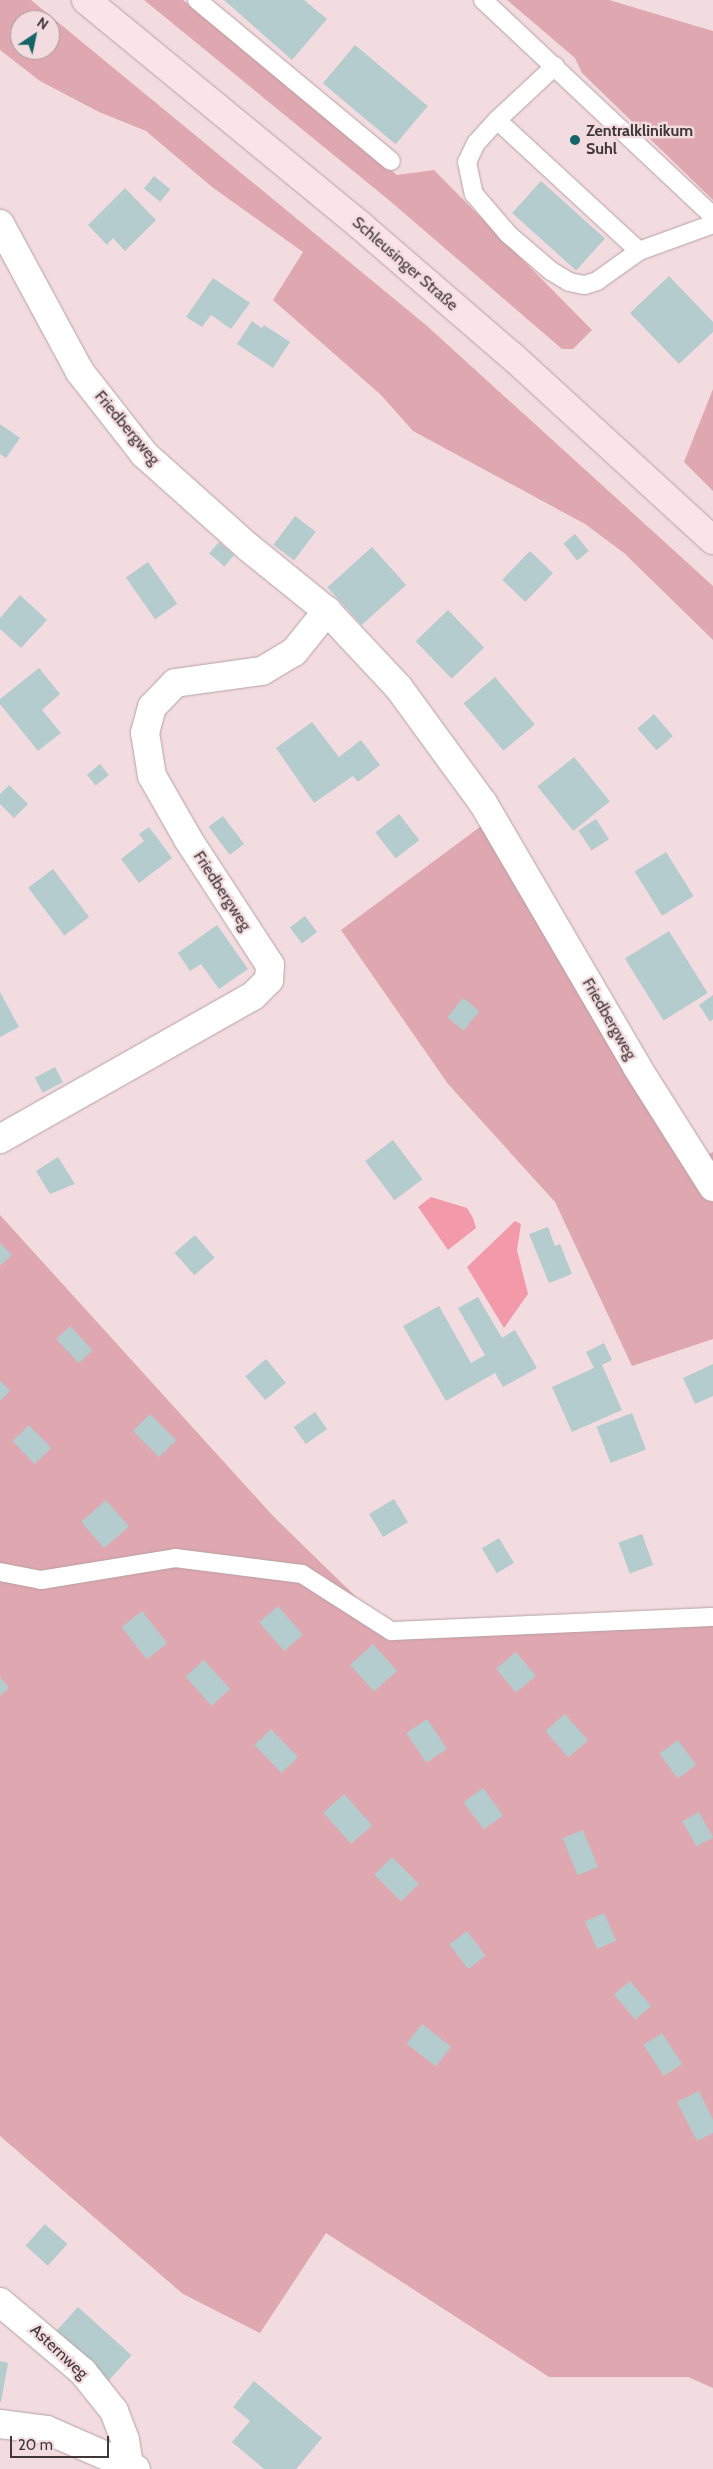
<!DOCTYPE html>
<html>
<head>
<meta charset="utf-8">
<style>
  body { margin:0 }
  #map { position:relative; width:713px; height:2469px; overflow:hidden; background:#f3dcdf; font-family:Cabin,sans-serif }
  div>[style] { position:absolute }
  .green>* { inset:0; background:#dfa7b0 }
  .water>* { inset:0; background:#f299aa }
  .building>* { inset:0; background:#b4cccd; transform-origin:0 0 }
  .roads { filter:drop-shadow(0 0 1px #b7a1a4) drop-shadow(0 0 1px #b7a1a4) }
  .service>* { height:18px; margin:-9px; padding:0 9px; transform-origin:9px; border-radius:9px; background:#fff }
  .minor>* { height:28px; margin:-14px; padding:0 14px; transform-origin:14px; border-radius:14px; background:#fff }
  .secondary>* { height:28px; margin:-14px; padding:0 14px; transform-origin:14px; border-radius:14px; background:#fbe4e8 }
  .dots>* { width:14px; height:14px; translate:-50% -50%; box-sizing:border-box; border:2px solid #f3dcdf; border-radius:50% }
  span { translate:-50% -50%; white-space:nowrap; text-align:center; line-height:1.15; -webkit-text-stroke:4.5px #f3dcdf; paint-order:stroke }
  .poi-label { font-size:16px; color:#403738; font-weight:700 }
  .left { translate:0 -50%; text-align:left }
  .street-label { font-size:16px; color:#403738 }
  .north { position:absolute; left:10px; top:10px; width:50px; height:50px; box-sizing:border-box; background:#f3dcdf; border:1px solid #ab9a9c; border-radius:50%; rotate:34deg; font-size:14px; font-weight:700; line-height:20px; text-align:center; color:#403738 }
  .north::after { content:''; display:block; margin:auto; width:18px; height:22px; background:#156469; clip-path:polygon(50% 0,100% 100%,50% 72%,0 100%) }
  .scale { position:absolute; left:10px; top:2436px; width:99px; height:22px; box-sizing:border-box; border:2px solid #403738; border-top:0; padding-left:6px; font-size:15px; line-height:18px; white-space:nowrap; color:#403738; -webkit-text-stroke:4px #f3dcdf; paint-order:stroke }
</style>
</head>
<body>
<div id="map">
  <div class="green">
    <div style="clip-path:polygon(evenodd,0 0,31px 0,426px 325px,713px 586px,713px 640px,624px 553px,585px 524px,413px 431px,381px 395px,273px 300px,303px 252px,212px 187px,146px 131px,99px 112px,40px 81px,0 50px,0 0,20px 20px,50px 20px,50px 50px,20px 50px,20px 20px)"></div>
    <div style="clip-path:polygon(144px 0,183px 0,397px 175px,434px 170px,592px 330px,573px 349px,562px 349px,390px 201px)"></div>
    <div style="clip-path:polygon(507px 0,609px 0,713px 31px,713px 200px,582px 73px,575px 58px)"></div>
    <div style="clip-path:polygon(713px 389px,713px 491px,684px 462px)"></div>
    <div style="clip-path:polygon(492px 818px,698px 1160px,713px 1152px,713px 1339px,632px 1366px,555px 1202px,448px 1084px,341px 930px)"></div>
    <div style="clip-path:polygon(0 1215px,274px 1517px,391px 1631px,713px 1617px,713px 2388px,688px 2377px,549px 2377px,326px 2233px,260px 2333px,183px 2294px,0 2136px)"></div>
  </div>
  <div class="water">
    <div style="clip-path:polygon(431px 1197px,467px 1208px,473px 1218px,476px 1228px,448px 1250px,418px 1207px)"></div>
    <div style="clip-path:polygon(515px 1221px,521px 1224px,517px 1250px,528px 1294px,504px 1328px,467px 1267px)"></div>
  </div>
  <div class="building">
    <div style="clip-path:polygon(224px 0,304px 0,327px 19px,292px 60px)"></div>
    <div style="left:355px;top:45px;width:95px;height:50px;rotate:40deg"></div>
    <div style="left:154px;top:176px;width:21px;height:16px;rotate:39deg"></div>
    <div style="left:541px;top:181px;width:86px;height:43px;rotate:42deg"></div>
    <div style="clip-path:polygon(125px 188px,156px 220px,125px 251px,113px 238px,107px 245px,88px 225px)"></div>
    <div style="clip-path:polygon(669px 276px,713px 322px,713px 332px,679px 364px,630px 313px)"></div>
    <div style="clip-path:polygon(213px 278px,250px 303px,231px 329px,211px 315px,202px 327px,186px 317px)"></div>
    <div style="clip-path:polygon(252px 321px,262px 328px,264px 325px,290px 342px,273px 368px,237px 344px)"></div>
    <div style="clip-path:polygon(0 424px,20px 438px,6px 458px,0 454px)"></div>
    <div style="left:295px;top:516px;width:26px;height:36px;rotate:37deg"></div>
    <div style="left:575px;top:534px;width:22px;height:15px;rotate:51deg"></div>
    <div style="left:219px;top:542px;width:20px;height:15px;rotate:41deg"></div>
    <div style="left:372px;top:547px;width:51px;height:60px;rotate:48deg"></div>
    <div style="left:530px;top:551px;width:32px;height:40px;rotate:44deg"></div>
    <div style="left:148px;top:562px;width:51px;height:27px;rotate:55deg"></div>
    <div style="clip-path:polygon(20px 595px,47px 620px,21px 648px,0 629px,0 618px)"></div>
    <div style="left:448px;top:610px;width:52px;height:45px;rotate:46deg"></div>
    <div style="clip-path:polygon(39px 668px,60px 694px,42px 710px,61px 733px,38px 751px,0 704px,0 699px)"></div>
    <div style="left:495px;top:677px;width:62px;height:41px;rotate:50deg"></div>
    <div style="left:654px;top:714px;width:29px;height:22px;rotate:49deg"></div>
    <div style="clip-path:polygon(312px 722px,339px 757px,361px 740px,380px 765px,358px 782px,353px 776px,314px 803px,276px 748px)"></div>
    <div style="left:574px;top:757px;width:57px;height:47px;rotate:51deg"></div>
    <div style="left:100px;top:764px;width:14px;height:17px;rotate:51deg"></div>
    <div style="clip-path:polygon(9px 785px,28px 804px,14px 818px,0 804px,0 794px)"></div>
    <div style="left:399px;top:814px;width:33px;height:30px;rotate:52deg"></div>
    <div style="left:223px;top:816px;width:35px;height:18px;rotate:53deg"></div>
    <div style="left:596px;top:819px;width:24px;height:21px;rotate:57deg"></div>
    <div style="clip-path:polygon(149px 827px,172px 858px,139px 883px,121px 859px,144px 841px,139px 834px)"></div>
    <div style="left:666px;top:852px;width:52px;height:37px;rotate:58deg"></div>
    <div style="left:53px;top:869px;width:60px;height:31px;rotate:53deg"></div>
    <div style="left:305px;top:916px;width:20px;height:19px;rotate:53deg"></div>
    <div style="clip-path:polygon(217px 925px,248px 969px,219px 989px,201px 964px,190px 971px,178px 953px)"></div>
    <div style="left:669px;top:931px;width:73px;height:52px;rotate:58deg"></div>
    <div style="clip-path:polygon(0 992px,19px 1027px,0 1037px)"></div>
    <div style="clip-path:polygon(713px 995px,713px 1019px,710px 1022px,699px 1005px)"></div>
    <div style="left:463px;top:998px;width:21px;height:25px;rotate:39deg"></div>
    <div style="left:55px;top:1067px;width:17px;height:23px;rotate:62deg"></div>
    <div style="left:393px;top:1140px;width:49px;height:35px;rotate:53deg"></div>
    <div style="clip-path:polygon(58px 1157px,75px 1184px,50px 1194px,36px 1171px)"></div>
    <div style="clip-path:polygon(548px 1227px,555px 1246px,560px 1244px,572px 1274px,549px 1283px,529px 1234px)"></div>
    <div style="left:195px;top:1235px;width:30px;height:27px;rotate:49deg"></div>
    <div style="clip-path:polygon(0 1243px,12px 1255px,0 1266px)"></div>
    <div style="clip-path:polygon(478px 1297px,502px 1338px,515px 1330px,537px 1368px,503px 1387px,495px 1373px,446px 1401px,403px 1326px,439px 1306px,471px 1363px,485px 1355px,458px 1308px)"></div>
    <div style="left:70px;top:1326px;width:33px;height:19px;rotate:47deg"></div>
    <div style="clip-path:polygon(604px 1343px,612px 1360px,602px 1365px,622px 1410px,572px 1432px,552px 1387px,594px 1368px,586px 1352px)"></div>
    <div style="left:266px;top:1359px;width:31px;height:27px;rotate:50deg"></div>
    <div style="clip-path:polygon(713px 1364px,713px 1396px,695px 1404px,683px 1378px)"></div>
    <div style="clip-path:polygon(0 1380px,10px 1391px,0 1401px)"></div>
    <div style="left:315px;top:1412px;width:21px;height:26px;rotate:55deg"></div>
    <div style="left:632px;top:1413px;width:39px;height:38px;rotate:69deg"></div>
    <div style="left:150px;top:1414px;width:37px;height:24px;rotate:45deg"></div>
    <div style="left:29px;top:1425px;width:32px;height:23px;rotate:46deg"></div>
    <div style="left:394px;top:1499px;width:27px;height:29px;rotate:59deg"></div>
    <div style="left:106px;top:1500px;width:35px;height:33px;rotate:49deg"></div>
    <div style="left:642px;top:1534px;width:33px;height:25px;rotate:70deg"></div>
    <div style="left:499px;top:1538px;width:29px;height:20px;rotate:59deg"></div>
    <div style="left:278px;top:1606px;width:38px;height:25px;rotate:49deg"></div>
    <div style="left:142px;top:1611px;width:41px;height:26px;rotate:52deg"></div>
    <div style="left:373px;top:1644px;width:36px;height:31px;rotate:48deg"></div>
    <div style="left:516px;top:1652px;width:31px;height:26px;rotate:50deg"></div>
    <div style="left:204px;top:1660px;width:39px;height:25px;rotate:48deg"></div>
    <div style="clip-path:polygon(0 1677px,9px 1688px,0 1696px)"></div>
    <div style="left:565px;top:1714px;width:35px;height:26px;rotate:49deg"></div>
    <div style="left:427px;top:1719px;width:36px;height:25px;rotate:56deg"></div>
    <div style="left:271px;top:1729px;width:39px;height:23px;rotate:46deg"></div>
    <div style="left:678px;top:1740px;width:31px;height:23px;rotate:54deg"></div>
    <div style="left:483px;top:1788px;width:34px;height:24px;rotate:54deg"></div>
    <div style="left:344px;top:1794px;width:42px;height:28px;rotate:48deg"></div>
    <div style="left:699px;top:1812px;width:29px;height:19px;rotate:61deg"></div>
    <div style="left:583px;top:1830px;width:40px;height:22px;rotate:68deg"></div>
    <div style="left:392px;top:1857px;width:38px;height:25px;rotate:45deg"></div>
    <div style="left:604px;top:1913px;width:30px;height:21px;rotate:66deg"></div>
    <div style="left:467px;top:1931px;width:31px;height:22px;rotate:53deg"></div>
    <div style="left:630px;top:1981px;width:33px;height:21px;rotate:50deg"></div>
    <div style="left:422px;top:2024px;width:37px;height:25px;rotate:38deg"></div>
    <div style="left:662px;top:2033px;width:37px;height:22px;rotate:57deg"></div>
    <div style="clip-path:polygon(699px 2091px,713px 2120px,713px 2133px,697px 2141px,677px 2102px)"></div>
    <div style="left:45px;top:2224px;width:30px;height:29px;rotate:42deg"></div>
    <div style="left:78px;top:2307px;width:72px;height:38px;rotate:42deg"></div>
    <div style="clip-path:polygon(0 2361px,8px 2363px,1px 2402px,0 2402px)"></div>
    <div style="clip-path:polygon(254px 2381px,322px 2438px,296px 2469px,264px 2469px,232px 2442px,250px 2421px,233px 2407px)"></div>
  </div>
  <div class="roads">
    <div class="service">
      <div style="left:197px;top:0;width:252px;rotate:39.7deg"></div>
      <div style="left:483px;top:0;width:316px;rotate:43.2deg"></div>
      <div style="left:555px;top:66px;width:79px;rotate:137deg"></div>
      <div style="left:497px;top:120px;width:31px;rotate:132deg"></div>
      <div style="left:476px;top:143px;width:21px;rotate:115deg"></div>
      <div style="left:467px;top:162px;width:33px;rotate:78deg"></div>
      <div style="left:474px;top:194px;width:52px;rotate:49.6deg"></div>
      <div style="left:508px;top:234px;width:57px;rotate:40.7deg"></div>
      <div style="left:551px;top:271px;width:21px;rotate:31deg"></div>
      <div style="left:569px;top:282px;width:16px;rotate:11deg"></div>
      <div style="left:585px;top:285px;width:13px;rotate:-18deg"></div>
      <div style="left:597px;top:281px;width:52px;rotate:-35.5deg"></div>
      <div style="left:639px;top:251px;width:79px;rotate:-20deg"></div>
      <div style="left:497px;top:120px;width:193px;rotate:42.7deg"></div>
      <div style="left:0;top:1572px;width:42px;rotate:11deg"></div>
      <div style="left:41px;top:1580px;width:136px;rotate:-9.3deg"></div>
      <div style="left:175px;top:1558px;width:128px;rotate:7.2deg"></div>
      <div style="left:302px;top:1574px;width:106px;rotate:32.6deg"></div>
      <div style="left:391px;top:1631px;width:322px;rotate:-2.5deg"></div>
    </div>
    <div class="minor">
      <div style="left:0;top:224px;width:168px;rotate:61.6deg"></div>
      <div style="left:80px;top:372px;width:104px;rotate:52deg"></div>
      <div style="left:144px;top:454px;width:140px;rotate:41.8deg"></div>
      <div style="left:248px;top:547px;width:102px;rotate:39deg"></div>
      <div style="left:327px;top:611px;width:105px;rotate:46.9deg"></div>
      <div style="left:399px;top:688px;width:142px;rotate:53.9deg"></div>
      <div style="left:483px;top:803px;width:306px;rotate:59.7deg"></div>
      <div style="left:637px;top:1067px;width:142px;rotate:57.7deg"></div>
      <div style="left:0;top:1139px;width:291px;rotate:-29.5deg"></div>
      <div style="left:253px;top:996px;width:23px;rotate:-45deg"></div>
      <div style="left:269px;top:980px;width:15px;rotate:-86deg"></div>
      <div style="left:270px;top:965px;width:150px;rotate:-123.1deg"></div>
      <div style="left:188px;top:839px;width:73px;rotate:-119.7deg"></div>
      <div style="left:152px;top:776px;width:44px;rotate:-99.2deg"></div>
      <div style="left:145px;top:733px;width:27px;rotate:-75deg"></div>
      <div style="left:152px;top:707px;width:33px;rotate:-46deg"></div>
      <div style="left:175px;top:683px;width:88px;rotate:-7.9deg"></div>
      <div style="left:262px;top:671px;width:37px;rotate:-31deg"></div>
      <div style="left:294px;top:652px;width:53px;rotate:-51.2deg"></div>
      <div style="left:0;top:2302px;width:109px;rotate:40.1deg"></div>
      <div style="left:83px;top:2372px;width:50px;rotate:51.5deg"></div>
      <div style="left:114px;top:2411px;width:31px;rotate:69deg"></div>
      <div style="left:125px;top:2440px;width:25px;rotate:81deg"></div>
      <div style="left:0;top:2424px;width:47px;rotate:7.3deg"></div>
      <div style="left:47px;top:2430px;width:97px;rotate:23.7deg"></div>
    </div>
    <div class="secondary">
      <div style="left:86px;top:0;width:356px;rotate:39.4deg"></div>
      <div style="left:361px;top:226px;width:201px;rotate:40.8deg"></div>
      <div style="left:513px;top:357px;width:271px;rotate:42.5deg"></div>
    </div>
  </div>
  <div class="dots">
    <div style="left:575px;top:140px;background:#156469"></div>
  </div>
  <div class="poi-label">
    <span class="left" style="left:586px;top:140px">Zentralklinikum<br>Suhl</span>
  </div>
  <div class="street-label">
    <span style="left:405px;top:264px;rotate:41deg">Schleusinger Straße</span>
    <span style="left:127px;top:428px;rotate:50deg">Friedbergweg</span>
    <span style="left:222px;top:891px;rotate:57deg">Friedbergweg</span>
    <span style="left:609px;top:1019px;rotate:60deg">Friedbergweg</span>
    <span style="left:59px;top:2352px;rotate:43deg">Asternweg</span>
  </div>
  <div class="north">N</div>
  <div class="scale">20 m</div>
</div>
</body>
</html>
